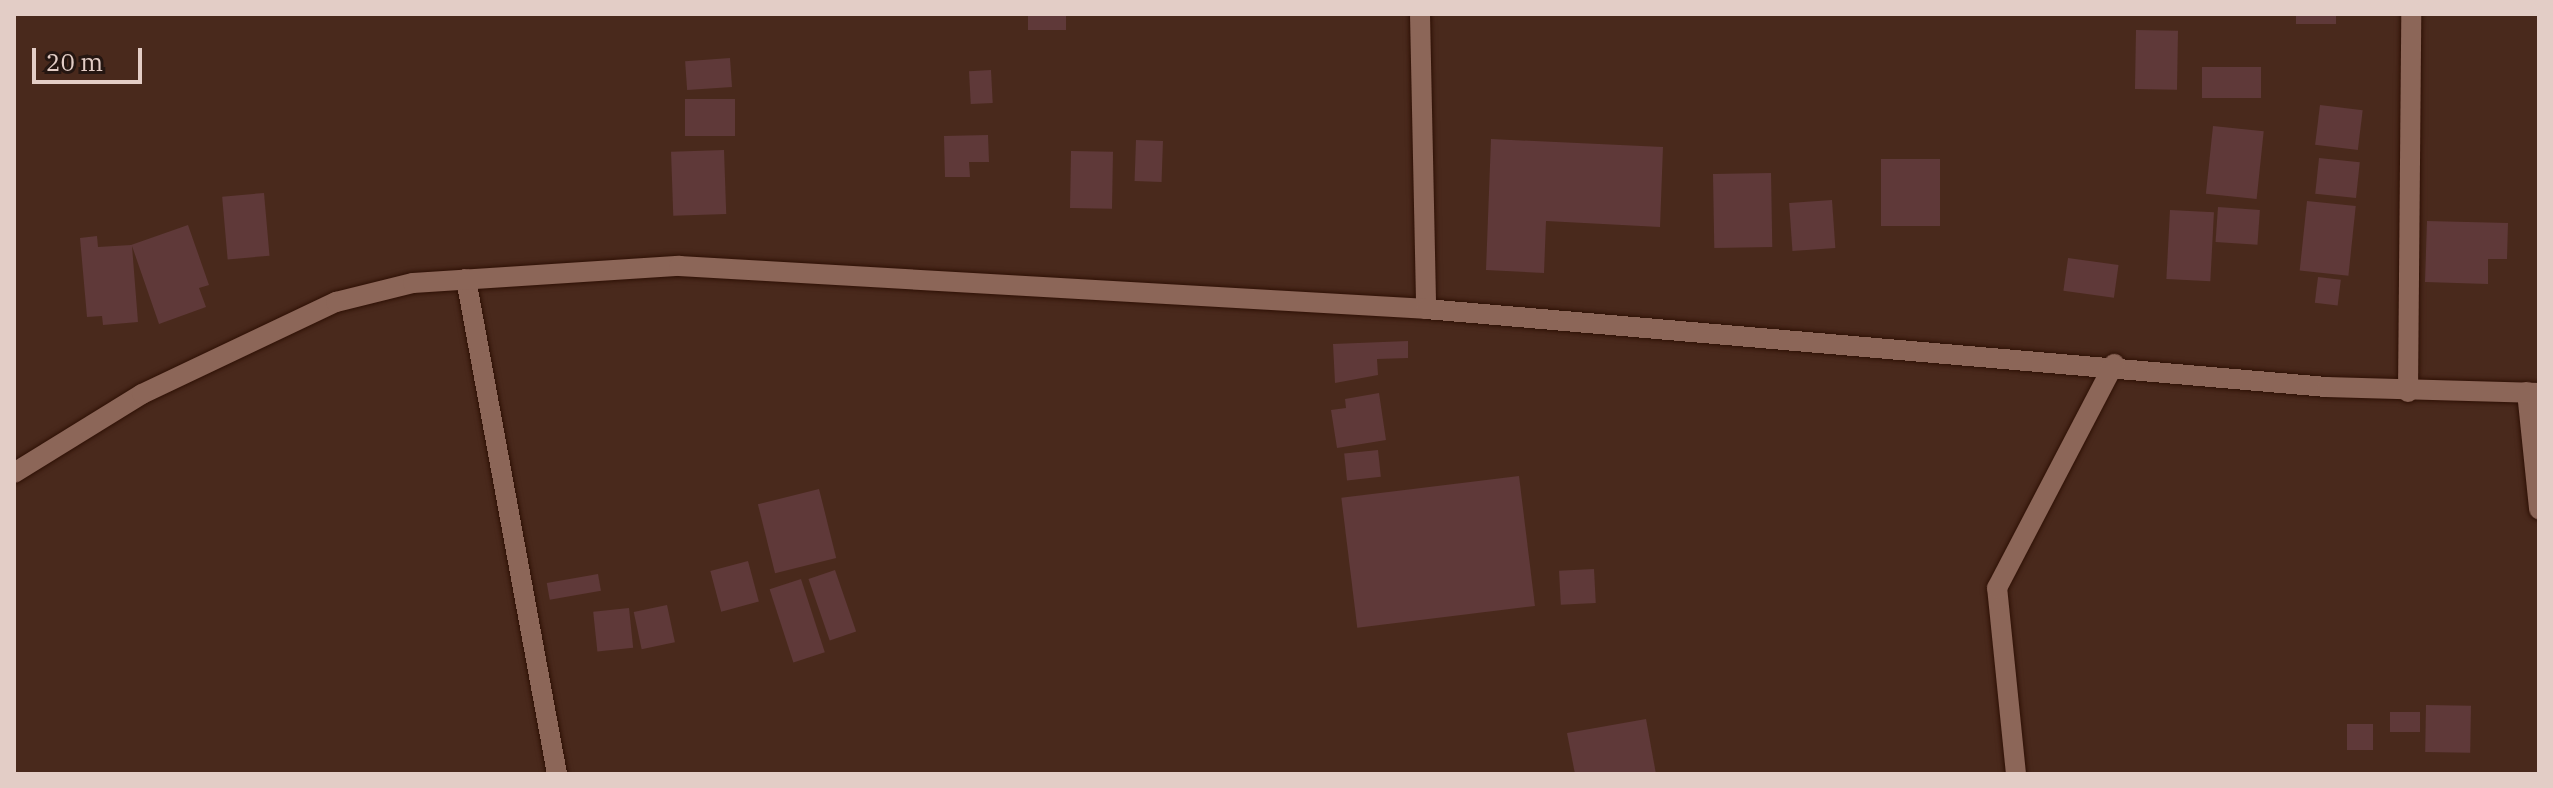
<!DOCTYPE html>
<html>
<head>
<meta charset="utf-8">
<style>
  body { margin:0 }
  #map { position:relative; width:2553px; height:788px; overflow:hidden; background:#49291c; font-family:"IBM Plex Serif",serif }
  div>[style] { position:absolute }
  .building>* { inset:0; background:#5f3939; transform-origin:0 0 }
  .roads { filter:drop-shadow(0 0 2px #2e1005) drop-shadow(0 0 2px #2e1005) }
  .minor>* { height:20px; margin:-10px; padding:0 10px; transform-origin:10px; border-radius:10px; background:#8c6658 }
  span { translate:-50% -50%; white-space:nowrap; text-align:center; line-height:1.15; -webkit-text-stroke:6px #251611; paint-order:stroke }
  .frame { position:absolute; inset:0; border:16px solid #e3cdc6; pointer-events:none }
  .scale { position:absolute; left:32px; top:48px; width:110px; height:36px; box-sizing:border-box; border:4px solid #e3cdc6; border-top:0; padding-left:10px; font-size:24px; line-height:28px; white-space:nowrap; color:#e3cdc6; -webkit-text-stroke:6px #251611; paint-order:stroke }
</style>
</head>
<body>
<div id="map">
  <div class="building">
    <div style="left:1028px;top:14px;width:38px;height:16px"></div>
    <div style="left:2296px;top:14px;width:40px;height:10px"></div>
    <div style="left:2136px;top:30px;width:42px;height:59px;rotate:1deg"></div>
    <div style="left:730px;top:58px;width:29px;height:45px;rotate:86deg"></div>
    <div style="left:2202px;top:67px;width:59px;height:31px"></div>
    <div style="left:991px;top:70px;width:33px;height:22px;rotate:87deg"></div>
    <div style="left:685px;top:99px;width:50px;height:37px"></div>
    <div style="left:2320px;top:105px;width:43px;height:40px;rotate:7deg"></div>
    <div style="left:2213px;top:126px;width:51px;height:68px;rotate:6deg"></div>
    <div style="clip-path:polygon(988px 135px,989px 162px,969px 162px,970px 177px,945px 177px,944px 136px)"></div>
    <div style="clip-path:polygon(1491px 139px,1663px 147px,1660px 227px,1546px 221px,1544px 273px,1486px 270px)"></div>
    <div style="left:1136px;top:140px;width:27px;height:41px;rotate:2deg"></div>
    <div style="left:724px;top:150px;width:64px;height:53px;rotate:88deg"></div>
    <div style="left:1071px;top:151px;width:42px;height:57px;rotate:1deg"></div>
    <div style="left:2319px;top:158px;width:41px;height:36px;rotate:6deg"></div>
    <div style="left:1881px;top:159px;width:59px;height:67px"></div>
    <div style="left:1771px;top:173px;width:74px;height:58px;rotate:89deg"></div>
    <div style="left:264px;top:193px;width:63px;height:42px;rotate:85deg"></div>
    <div style="left:1832px;top:200px;width:48px;height:43px;rotate:86deg"></div>
    <div style="left:2307px;top:201px;width:49px;height:70px;rotate:6deg"></div>
    <div style="left:2218px;top:207px;width:42px;height:35px;rotate:4deg"></div>
    <div style="left:2170px;top:210px;width:44px;height:69px;rotate:3deg"></div>
    <div style="clip-path:polygon(2427px 221px,2508px 223px,2507px 259px,2488px 259px,2488px 284px,2425px 282px)"></div>
    <div style="clip-path:polygon(188px 225px,209px 285px,199px 288px,206px 307px,159px 324px,132px 246px,138px 322px,103px 325px,102px 316px,87px 317px,80px 238px,97px 236px,98px 247px,131px 245px)"></div>
    <div style="left:2068px;top:258px;width:51px;height:33px;rotate:8deg"></div>
    <div style="left:2318px;top:277px;width:23px;height:26px;rotate:7deg"></div>
    <div style="clip-path:polygon(1408px 341px,1408px 358px,1377px 359px,1378px 375px,1335px 383px,1333px 344px)"></div>
    <div style="clip-path:polygon(1379px 393px,1386px 440px,1337px 448px,1331px 410px,1346px 408px,1345px 399px)"></div>
    <div style="left:1378px;top:450px;width:27px;height:34px;rotate:84deg"></div>
    <div style="left:1519px;top:476px;width:131px;height:179px;rotate:83deg"></div>
    <div style="left:819px;top:489px;width:71px;height:63px;rotate:76deg"></div>
    <div style="left:748px;top:561px;width:42px;height:39px;rotate:75deg"></div>
    <div style="left:1594px;top:569px;width:34px;height:35px;rotate:87deg"></div>
    <div style="left:835px;top:570px;width:65px;height:28px;rotate:71deg"></div>
    <div style="left:598px;top:574px;width:17px;height:52px;rotate:80deg"></div>
    <div style="left:801px;top:579px;width:77px;height:33px;rotate:72deg"></div>
    <div style="left:667px;top:605px;width:38px;height:34px;rotate:78deg"></div>
    <div style="left:629px;top:608px;width:40px;height:36px;rotate:84deg"></div>
    <div style="left:2426px;top:705px;width:45px;height:47px;rotate:1deg"></div>
    <div style="left:2390px;top:712px;width:30px;height:20px"></div>
    <div style="clip-path:polygon(1646px 719px,1656px 774px,1575px 774px,1567px 733px)"></div>
    <div style="left:2347px;top:724px;width:26px;height:26px"></div>
  </div>
  <div class="roads">
    <div class="minor">
      <div style="left:1420px;top:14px;width:295px;rotate:88.8deg"></div>
      <div style="left:466px;top:279px;width:503px;rotate:79.58deg"></div>
      <div style="left:2408px;top:392px;width:378px;rotate:-89.5deg"></div>
      <div style="left:2527px;top:392px;width:118px;rotate:84.1deg"></div>
      <div style="left:14px;top:473px;width:150px;rotate:-31.7deg"></div>
      <div style="left:142px;top:394px;width:215px;rotate:-25.4deg"></div>
      <div style="left:336px;top:302px;width:79px;rotate:-13.9deg"></div>
      <div style="left:413px;top:283px;width:267px;rotate:-3.7deg"></div>
      <div style="left:679px;top:266px;width:748px;rotate:3.29deg"></div>
      <div style="left:1426px;top:309px;width:904px;rotate:4.95deg"></div>
      <div style="left:2327px;top:387px;width:212px;rotate:1.6deg"></div>
      <div style="left:2016px;top:774px;width:187px;rotate:-95.8deg"></div>
      <div style="left:1997px;top:588px;width:253px;rotate:-62.4deg"></div>
    </div>
  </div>
  <div class="frame"></div>
  <div class="scale">20 m</div>
</div>
</body>
</html>
